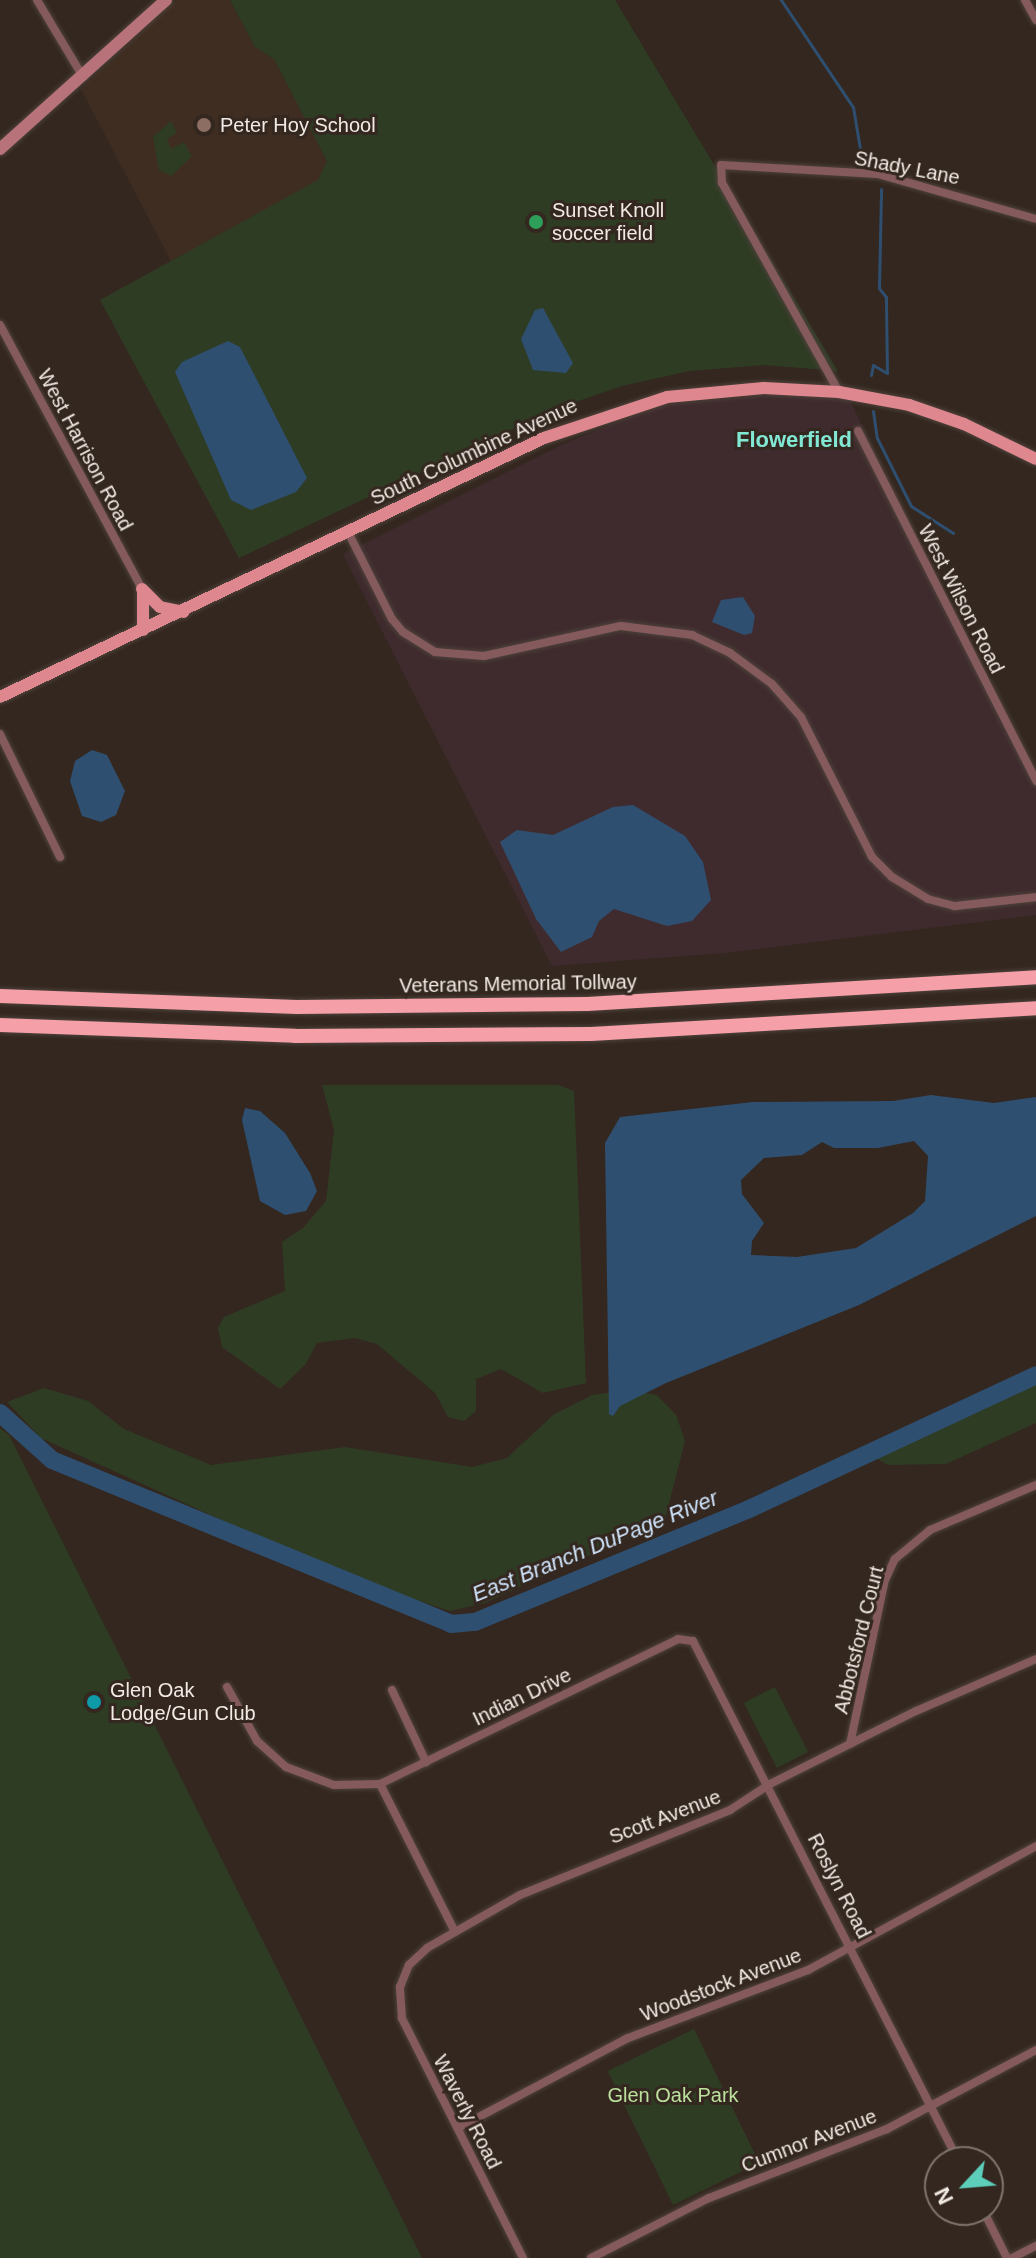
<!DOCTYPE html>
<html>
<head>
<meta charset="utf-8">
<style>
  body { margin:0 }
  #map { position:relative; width:1036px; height:2258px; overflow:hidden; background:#33271f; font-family:Helvetica,sans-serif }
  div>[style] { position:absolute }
  .commercial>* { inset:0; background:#3f2b2e }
  .built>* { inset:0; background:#3f2d21 }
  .green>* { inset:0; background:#2f3c24; transform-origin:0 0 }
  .water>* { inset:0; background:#2f4f70 }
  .stream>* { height:3px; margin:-1.5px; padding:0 1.5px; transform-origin:1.5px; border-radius:1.5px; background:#2f4f70 }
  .river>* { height:18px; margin:-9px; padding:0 9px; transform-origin:9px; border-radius:9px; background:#2f4f70 }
  .roads { filter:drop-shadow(0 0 2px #4e423b) drop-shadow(0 0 2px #4e423b) }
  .minor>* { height:8px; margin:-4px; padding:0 4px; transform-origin:4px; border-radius:4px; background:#855a5d }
  .secondary>* { height:12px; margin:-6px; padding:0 6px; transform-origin:6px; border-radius:6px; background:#b77379 }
  .primary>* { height:12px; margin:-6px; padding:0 6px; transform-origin:6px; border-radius:6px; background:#df878f }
  .motorway>* { height:14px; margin:-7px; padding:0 7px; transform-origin:7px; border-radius:7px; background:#f5a0a8 }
  .dots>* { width:22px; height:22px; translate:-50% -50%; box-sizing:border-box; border:4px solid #33271f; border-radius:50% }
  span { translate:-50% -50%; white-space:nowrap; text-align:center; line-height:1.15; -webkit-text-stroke:6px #33271f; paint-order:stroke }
  .poi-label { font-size:20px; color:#f2eae4 }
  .left { translate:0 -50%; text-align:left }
  .street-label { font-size:20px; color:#f2eae4 }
  .park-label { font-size:20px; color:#bce09d }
  .neighbourhood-label { font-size:22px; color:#82e8d4; font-weight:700 }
  .water-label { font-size:22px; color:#cfe4fb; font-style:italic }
  .north { position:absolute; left:924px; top:2146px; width:80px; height:80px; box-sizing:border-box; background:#33271f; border:2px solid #7f756e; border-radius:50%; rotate:244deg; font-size:22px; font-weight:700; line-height:32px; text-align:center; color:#f2eae4 }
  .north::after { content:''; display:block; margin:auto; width:28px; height:36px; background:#5cceba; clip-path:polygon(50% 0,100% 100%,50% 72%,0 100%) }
</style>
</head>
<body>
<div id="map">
  <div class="commercial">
    <div style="clip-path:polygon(777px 394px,849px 399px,1036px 774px,1036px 915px,725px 953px,552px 966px,343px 554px,561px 445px,660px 405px)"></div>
  </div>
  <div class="built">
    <div style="clip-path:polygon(176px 0,230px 0,255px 47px,274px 59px,327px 161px,319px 180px,171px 261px,81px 89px)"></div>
  </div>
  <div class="green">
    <div style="clip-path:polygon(230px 0,615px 0,838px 371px,764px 365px,690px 371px,622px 386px,555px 409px,239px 558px,100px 300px,318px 180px,327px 161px,274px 59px,255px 47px)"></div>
    <div style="clip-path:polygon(171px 121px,177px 133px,167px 139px,171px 149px,184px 142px,192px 156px,171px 176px,159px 170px,153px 137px)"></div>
    <div style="clip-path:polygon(322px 1085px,558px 1085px,574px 1091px,586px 1383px,543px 1393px,501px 1369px,476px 1379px,476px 1411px,464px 1421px,448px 1417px,435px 1393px,377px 1344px,355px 1338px,317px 1343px,305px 1365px,280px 1389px,222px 1347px,218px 1328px,224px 1317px,285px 1291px,282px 1242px,303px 1228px,326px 1201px,334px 1130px)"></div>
    <div style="clip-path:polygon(1036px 1384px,1036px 1423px,946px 1464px,888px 1465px,876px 1458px)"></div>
    <div style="clip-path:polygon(44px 1388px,88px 1401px,124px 1429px,211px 1465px,345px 1447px,472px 1467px,507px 1458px,553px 1415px,592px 1395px,627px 1390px,657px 1395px,676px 1415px,685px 1441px,666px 1515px,651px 1527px,485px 1603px,450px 1611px,352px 1579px,41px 1438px,7px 1402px)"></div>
    <div style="clip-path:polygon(0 1428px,9px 1435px,422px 2258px,0 2258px)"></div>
    <div style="left:775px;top:1687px;width:73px;height:35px;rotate:63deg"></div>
    <div style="left:694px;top:2029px;width:149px;height:96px;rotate:64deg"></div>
  </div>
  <div class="water">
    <div style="clip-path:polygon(543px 308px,573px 363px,566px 373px,533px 370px,521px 339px,535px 310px)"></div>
    <div style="clip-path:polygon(228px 341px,240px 347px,307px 478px,296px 492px,251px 510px,231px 500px,175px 372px,182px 362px)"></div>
    <div style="clip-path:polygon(743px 597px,755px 616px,752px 633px,744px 635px,712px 622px,721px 600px)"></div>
    <div style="clip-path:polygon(92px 750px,107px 755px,125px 791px,116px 815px,101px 822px,82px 816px,70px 781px,75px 761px)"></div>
    <div style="clip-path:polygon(633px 805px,685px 836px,703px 862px,711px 900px,692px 921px,667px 926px,614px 909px,599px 921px,592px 937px,561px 952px,536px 919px,500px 842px,517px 830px,553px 835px,613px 807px)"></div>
    <div style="clip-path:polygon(evenodd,931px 1095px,994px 1103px,1036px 1097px,1036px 1216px,859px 1305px,666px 1383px,620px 1406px,613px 1416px,609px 1414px,605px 1143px,620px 1117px,753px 1102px,893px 1101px,931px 1095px,914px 1141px,928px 1156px,925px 1201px,913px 1213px,856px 1248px,797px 1257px,751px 1255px,752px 1241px,764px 1223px,742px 1194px,741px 1180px,764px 1158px,802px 1155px,822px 1142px,834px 1148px,878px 1148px,914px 1141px)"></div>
    <div style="clip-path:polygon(245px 1108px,260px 1111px,285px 1133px,310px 1173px,317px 1191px,306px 1211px,285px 1215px,260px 1201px,242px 1120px)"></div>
  </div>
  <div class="stream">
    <div style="left:781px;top:0;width:129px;rotate:56.1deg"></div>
    <div style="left:853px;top:107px;width:55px;rotate:80.5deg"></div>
    <div style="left:871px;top:375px;width:10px;rotate:-79deg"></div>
    <div style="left:873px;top:365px;width:16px;rotate:30deg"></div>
    <div style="left:887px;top:373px;width:76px;rotate:-90.8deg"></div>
    <div style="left:886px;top:297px;width:11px;rotate:-128deg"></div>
    <div style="left:879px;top:288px;width:99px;rotate:-88.8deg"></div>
    <div style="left:873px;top:411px;width:27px;rotate:82deg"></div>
    <div style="left:877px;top:438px;width:76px;rotate:63.4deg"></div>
    <div style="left:911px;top:506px;width:50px;rotate:32.7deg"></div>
  </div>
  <div class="river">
    <div style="left:0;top:1413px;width:70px;rotate:42.1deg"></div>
    <div style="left:52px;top:1460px;width:431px;rotate:22.3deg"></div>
    <div style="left:451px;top:1624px;width:24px;rotate:-5deg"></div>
    <div style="left:475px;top:1622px;width:294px;rotate:-22.4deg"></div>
    <div style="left:747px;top:1510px;width:319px;rotate:-25deg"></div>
  </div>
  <div class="roads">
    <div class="minor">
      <div style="left:37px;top:0;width:90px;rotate:59.1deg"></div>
      <div style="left:1025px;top:0;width:23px;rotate:61deg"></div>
      <div style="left:0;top:325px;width:300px;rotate:61.7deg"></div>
      <div style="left:839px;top:392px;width:240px;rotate:-119.2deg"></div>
      <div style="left:722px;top:183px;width:18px;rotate:-93deg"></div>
      <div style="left:721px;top:165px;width:157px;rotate:3.3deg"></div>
      <div style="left:878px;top:174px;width:164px;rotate:15.9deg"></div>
      <div style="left:858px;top:431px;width:393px;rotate:63deg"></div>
      <div style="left:349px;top:534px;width:95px;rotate:63.2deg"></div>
      <div style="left:392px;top:619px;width:17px;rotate:50deg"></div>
      <div style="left:403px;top:632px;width:38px;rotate:32deg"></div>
      <div style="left:435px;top:652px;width:49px;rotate:4.7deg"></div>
      <div style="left:484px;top:656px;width:140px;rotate:-12.4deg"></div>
      <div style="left:621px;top:626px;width:72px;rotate:7.2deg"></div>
      <div style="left:692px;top:635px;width:42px;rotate:25.3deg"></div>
      <div style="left:730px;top:653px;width:52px;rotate:36.4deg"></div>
      <div style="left:772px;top:684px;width:44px;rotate:48.7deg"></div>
      <div style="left:801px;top:717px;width:157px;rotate:63.1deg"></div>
      <div style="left:872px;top:857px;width:28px;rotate:45deg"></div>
      <div style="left:892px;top:877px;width:42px;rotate:31.4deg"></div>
      <div style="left:928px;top:899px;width:28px;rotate:15deg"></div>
      <div style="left:955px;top:906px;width:81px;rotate:-6.3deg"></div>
      <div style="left:0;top:734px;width:137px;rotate:64deg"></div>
      <div style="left:227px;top:1687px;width:62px;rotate:60.9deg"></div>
      <div style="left:257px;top:1741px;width:39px;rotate:42deg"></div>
      <div style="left:286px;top:1767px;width:51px;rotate:20.6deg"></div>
      <div style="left:334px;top:1785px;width:46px;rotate:-1.2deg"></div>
      <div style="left:380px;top:1784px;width:331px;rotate:-25.9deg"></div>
      <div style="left:678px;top:1639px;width:15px;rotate:8deg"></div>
      <div style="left:693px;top:1641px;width:585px;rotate:62.95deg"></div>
      <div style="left:392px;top:1690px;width:80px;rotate:64.7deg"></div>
      <div style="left:850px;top:1744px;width:168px;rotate:-78deg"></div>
      <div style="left:885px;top:1580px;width:23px;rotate:-65deg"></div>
      <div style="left:895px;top:1559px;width:45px;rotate:-39.6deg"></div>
      <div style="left:930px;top:1530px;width:115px;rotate:-23deg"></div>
      <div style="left:380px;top:1784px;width:164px;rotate:63.1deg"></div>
      <div style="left:458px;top:2128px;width:192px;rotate:-27.9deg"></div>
      <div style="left:628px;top:2038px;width:192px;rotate:-20.7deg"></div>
      <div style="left:808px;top:1970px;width:260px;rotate:-28.5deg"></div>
      <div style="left:983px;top:2210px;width:54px;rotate:63.4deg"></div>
      <div style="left:523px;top:2258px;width:269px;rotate:-116.8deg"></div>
      <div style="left:402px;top:2018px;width:31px;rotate:-94deg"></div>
      <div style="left:400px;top:1987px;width:24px;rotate:-68deg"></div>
      <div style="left:409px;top:1965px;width:25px;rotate:-43deg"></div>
      <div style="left:427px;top:1948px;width:107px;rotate:-29.7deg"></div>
      <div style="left:520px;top:1895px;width:227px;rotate:-22deg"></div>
      <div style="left:730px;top:1810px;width:48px;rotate:-33deg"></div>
      <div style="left:770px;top:1784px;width:163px;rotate:-26.6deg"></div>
      <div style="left:916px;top:1711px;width:131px;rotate:-23.4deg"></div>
      <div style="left:591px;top:2258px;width:132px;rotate:-27deg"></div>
      <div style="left:709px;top:2198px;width:191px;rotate:-21.2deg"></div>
      <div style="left:887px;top:2129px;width:169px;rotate:-27.9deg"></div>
      <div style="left:1012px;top:2258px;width:27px;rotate:-27deg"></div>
    </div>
    <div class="secondary">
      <div style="left:0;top:149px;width:223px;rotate:-41.9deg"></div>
    </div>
    <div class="primary">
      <div style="left:142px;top:589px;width:25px;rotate:45deg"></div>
      <div style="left:160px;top:607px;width:24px;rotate:12deg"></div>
      <div style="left:143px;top:630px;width:38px;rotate:-90deg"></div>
      <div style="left:0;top:697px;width:603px;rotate:-25.46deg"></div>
      <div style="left:544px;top:438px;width:130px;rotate:-18.4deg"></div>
      <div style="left:667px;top:397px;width:97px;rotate:-5.3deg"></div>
      <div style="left:764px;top:388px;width:75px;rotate:3.1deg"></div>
      <div style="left:839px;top:392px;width:71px;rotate:10.5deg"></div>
      <div style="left:909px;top:405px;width:58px;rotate:19.1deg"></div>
      <div style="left:964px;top:424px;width:80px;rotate:25.9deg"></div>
    </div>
    <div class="motorway">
      <div style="left:0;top:996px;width:297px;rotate:2.1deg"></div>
      <div style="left:297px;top:1007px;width:290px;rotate:-0.6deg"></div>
      <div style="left:587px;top:1004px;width:450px;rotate:-3.4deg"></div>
      <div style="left:0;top:1025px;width:295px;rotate:2.1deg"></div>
      <div style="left:295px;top:1036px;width:296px;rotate:-0.4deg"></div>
      <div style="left:591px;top:1034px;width:446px;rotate:-3.3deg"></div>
    </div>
  </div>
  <div class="dots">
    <div style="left:204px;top:125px;background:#8d6e63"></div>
    <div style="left:536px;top:222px;background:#2e9e5b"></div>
    <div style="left:94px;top:1702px;background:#0f9aa8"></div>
  </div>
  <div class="poi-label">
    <span class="left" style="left:220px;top:125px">Peter Hoy School</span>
    <span class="left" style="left:552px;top:222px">Sunset Knoll<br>soccer field</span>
    <span class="left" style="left:110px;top:1702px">Glen Oak<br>Lodge/Gun Club</span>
  </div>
  <div class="street-label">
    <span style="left:907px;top:168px;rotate:11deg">Shady Lane</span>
    <span style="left:85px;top:450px;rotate:62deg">West Harrison Road</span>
    <span style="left:474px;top:452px;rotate:-25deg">South Columbine Avenue</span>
    <span style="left:961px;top:599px;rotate:63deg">West Wilson Road</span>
    <span style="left:518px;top:984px;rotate:-1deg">Veterans Memorial Tollway</span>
    <span style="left:859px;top:1640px;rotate:-76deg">Abbotsford Court</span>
    <span style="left:522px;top:1697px;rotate:-26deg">Indian Drive</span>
    <span style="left:665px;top:1817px;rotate:-21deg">Scott Avenue</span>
    <span style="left:839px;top:1886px;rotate:63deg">Roslyn Road</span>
    <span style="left:721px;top:1985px;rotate:-21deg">Woodstock Avenue</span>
    <span style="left:467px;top:2112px;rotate:63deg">Waverly Road</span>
    <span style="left:809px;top:2141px;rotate:-21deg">Cumnor Avenue</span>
  </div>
  <div class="park-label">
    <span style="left:673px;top:2095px">Glen Oak Park</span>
  </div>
  <div class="neighbourhood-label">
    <span style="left:794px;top:440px">Flowerfield</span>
  </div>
  <div class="water-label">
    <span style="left:595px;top:1546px;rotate:-22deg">East Branch DuPage River</span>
  </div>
  <div class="north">N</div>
</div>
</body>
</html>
